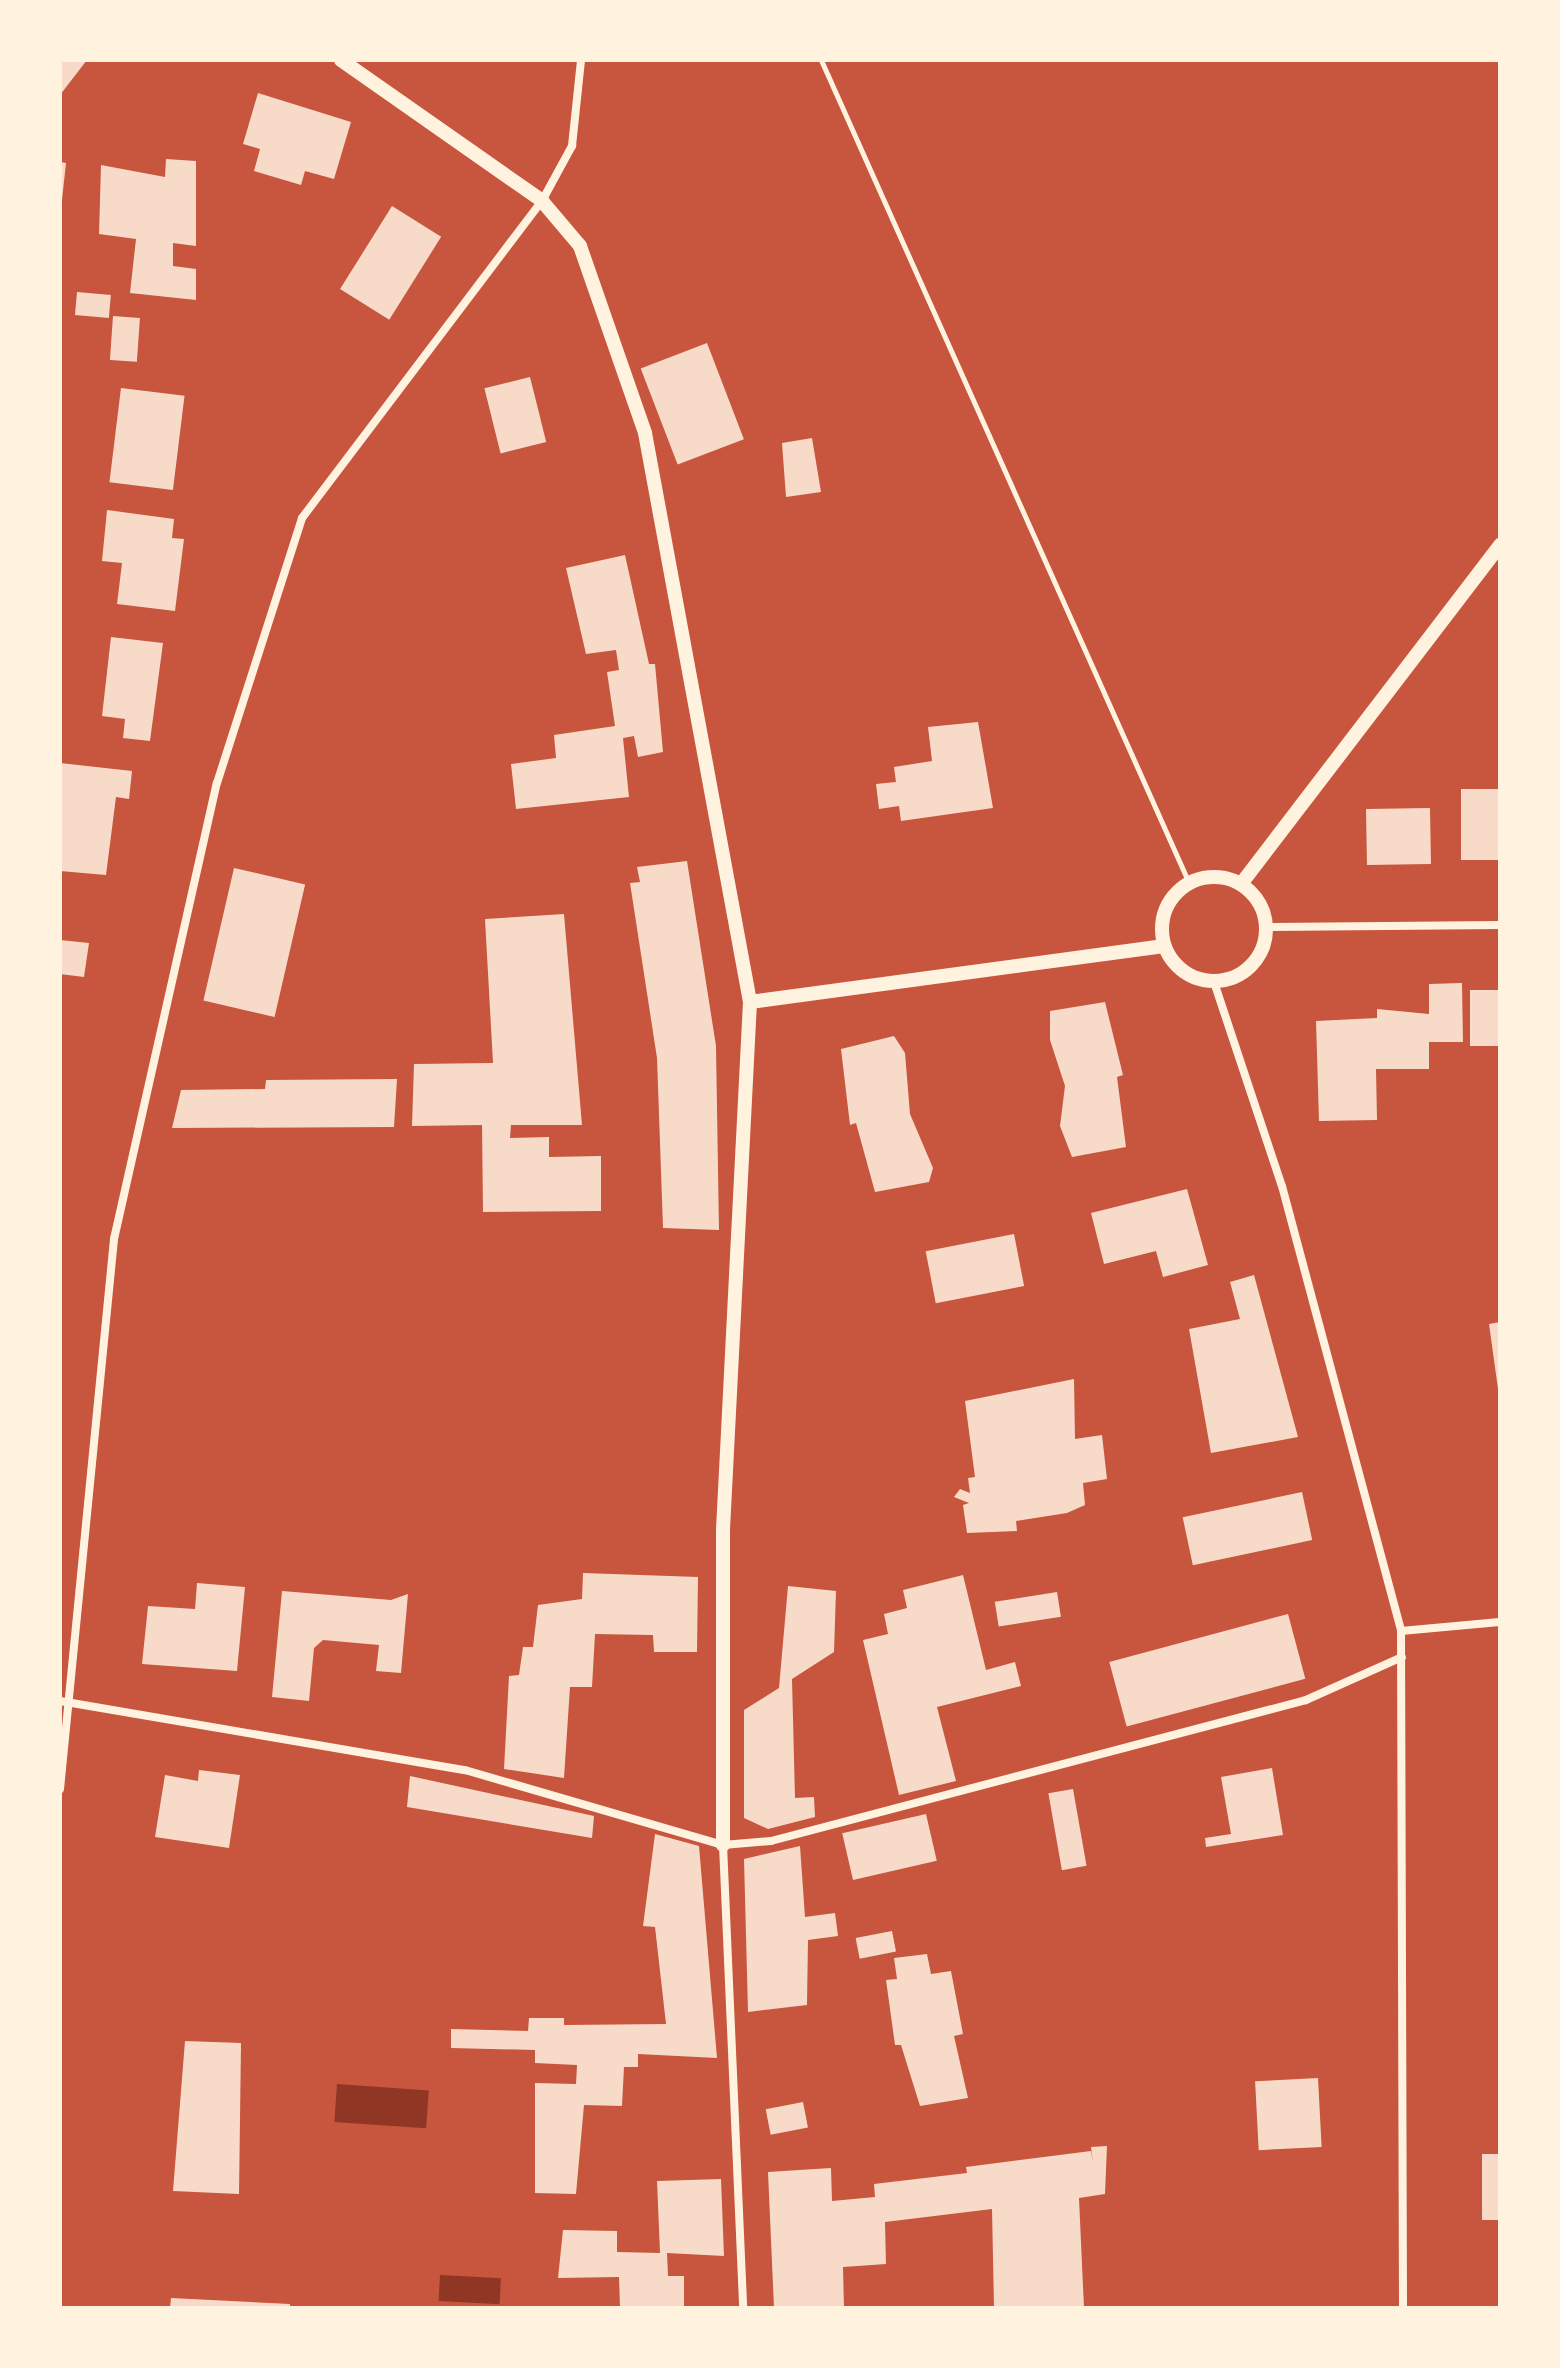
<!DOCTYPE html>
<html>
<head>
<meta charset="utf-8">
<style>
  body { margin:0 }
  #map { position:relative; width:1560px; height:2368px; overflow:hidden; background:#c8553d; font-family:Karla,sans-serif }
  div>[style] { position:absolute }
  .water>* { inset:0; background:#8f3625; transform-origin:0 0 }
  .building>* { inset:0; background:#f7dbc8; transform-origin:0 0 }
  .path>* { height:5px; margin:-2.5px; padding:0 2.5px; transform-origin:2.5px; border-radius:2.5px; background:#fff3e0 }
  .minor>* { height:8px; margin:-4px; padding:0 4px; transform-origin:4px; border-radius:4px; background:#fff3e0 }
  .tertiary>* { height:14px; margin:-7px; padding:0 7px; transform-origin:7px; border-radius:7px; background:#fff3e0 }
  .tertiary>.ring { margin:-7px; padding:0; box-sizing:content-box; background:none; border:14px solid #fff3e0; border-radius:50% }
  span { translate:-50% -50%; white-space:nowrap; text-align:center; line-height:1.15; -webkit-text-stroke:8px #fff3e0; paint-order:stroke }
  .frame { position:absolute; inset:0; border:62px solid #fff3e0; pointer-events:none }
</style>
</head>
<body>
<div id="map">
  <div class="water">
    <div style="left:337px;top:2084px;width:92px;height:38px;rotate:4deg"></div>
    <div style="left:440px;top:2275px;width:61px;height:26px;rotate:3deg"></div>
  </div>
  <div class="building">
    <div style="clip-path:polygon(60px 60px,87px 60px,60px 95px)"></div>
    <div style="clip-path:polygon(258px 93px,351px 122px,334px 179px,305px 171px,301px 185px,254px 171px,260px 149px,243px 144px)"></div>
    <div style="clip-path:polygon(166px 159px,196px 161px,196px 246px,173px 243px,173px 266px,196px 269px,196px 300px,130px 293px,136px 239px,99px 234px,101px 165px,165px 177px)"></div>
    <div style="clip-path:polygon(60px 162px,66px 163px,62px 200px,60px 200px)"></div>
    <div style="left:392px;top:206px;width:58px;height:98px;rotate:32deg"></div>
    <div style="left:77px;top:292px;width:34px;height:23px;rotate:5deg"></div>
    <div style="left:113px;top:316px;width:27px;height:44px;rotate:4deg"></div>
    <div style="left:707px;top:343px;width:103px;height:71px;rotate:69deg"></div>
    <div style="left:530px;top:377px;width:67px;height:47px;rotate:76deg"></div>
    <div style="left:121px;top:388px;width:64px;height:95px;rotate:7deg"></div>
    <div style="clip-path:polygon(812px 438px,821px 492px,786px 497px,782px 443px)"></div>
    <div style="clip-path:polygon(107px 510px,174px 519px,172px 538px,184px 539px,175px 611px,117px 604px,122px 563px,102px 561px)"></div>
    <div style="clip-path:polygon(625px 555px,649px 664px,655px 664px,663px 752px,638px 757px,634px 736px,623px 738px,629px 797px,516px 809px,511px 764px,556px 758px,554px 735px,615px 726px,607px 672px,619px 670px,616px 650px,586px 654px,566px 568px)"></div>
    <div style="clip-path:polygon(111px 637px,163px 643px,150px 741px,123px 738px,125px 719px,102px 716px)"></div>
    <div style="clip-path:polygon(978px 722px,993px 808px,901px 821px,899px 806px,879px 809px,876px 784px,896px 782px,894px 767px,932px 761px,928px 727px)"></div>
    <div style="clip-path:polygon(60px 763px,132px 771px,129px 799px,116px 797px,106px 875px,60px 871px)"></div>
    <div style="left:1500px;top:789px;width:71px;height:39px;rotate:90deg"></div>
    <div style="left:1430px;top:808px;width:56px;height:64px;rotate:89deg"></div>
    <div style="clip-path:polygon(687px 861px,716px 1046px,719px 1230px,663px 1228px,657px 1058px,630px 883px,640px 882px,637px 867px)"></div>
    <div style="left:234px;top:868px;width:73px;height:136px;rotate:13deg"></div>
    <div style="clip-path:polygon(564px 914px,582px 1125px,511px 1125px,510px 1138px,549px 1137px,549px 1157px,601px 1156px,601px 1211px,483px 1212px,482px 1125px,412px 1126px,414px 1064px,493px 1063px,485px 919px)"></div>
    <div style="clip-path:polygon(60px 940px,89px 943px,84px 977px,60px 974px)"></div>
    <div style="clip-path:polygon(1462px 983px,1463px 1042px,1429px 1042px,1429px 1069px,1376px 1069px,1377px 1120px,1319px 1121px,1316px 1021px,1377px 1018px,1377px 1009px,1429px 1014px,1429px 984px)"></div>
    <div style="left:1500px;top:990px;width:56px;height:30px;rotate:90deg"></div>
    <div style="clip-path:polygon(1105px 1002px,1123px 1075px,1117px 1077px,1126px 1147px,1072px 1157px,1060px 1126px,1065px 1086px,1050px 1040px,1050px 1011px)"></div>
    <div style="clip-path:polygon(894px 1036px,905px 1053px,910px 1114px,933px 1168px,929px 1182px,875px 1192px,856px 1123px,850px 1125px,841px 1049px)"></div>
    <div style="clip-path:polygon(397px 1079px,394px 1127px,172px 1128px,181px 1090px,265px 1089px,266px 1080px)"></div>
    <div style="clip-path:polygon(1187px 1189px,1208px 1265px,1163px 1277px,1156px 1251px,1104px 1264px,1091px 1213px)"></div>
    <div style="left:1014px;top:1234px;width:53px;height:90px;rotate:79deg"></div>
    <div style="clip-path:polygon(1254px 1275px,1298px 1437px,1211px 1453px,1189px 1329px,1240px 1319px,1230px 1282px)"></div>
    <div style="clip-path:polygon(1500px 1322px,1500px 1389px,1498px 1389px,1489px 1324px)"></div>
    <div style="clip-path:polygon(1074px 1379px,1075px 1439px,1102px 1435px,1107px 1479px,1083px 1483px,1085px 1505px,1067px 1513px,1016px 1521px,1017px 1531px,967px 1533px,963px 1505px,969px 1503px,954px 1497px,960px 1489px,970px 1493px,968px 1478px,975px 1477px,965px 1401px)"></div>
    <div style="left:1302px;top:1492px;width:49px;height:122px;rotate:78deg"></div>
    <div style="clip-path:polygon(583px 1573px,698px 1577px,697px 1652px,654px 1652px,653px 1635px,595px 1634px,592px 1687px,570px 1687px,564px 1778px,504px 1769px,509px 1676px,519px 1675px,523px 1647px,533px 1647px,538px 1605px,582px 1599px)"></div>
    <div style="clip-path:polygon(963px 1575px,986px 1670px,1015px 1662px,1021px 1686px,937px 1707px,956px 1781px,899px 1795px,863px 1640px,888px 1634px,884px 1614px,907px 1608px,903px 1590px)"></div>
    <div style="clip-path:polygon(197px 1583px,245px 1587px,237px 1671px,142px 1664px,148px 1606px,195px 1609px)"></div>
    <div style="clip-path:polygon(788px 1586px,836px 1591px,834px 1652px,792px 1679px,795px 1798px,814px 1797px,815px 1817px,768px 1829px,744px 1818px,744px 1710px,779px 1688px)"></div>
    <div style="clip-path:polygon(282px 1591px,391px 1600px,408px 1594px,401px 1673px,376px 1671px,379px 1645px,323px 1640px,314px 1648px,309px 1701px,272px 1697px)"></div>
    <div style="left:1057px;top:1592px;width:25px;height:63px;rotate:81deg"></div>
    <div style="left:1288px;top:1614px;width:67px;height:185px;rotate:75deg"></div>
    <div style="clip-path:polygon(1272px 1768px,1283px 1835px,1206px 1847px,1205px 1838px,1231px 1834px,1221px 1777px)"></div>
    <div style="clip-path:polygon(199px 1770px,240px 1775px,229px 1848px,155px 1837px,165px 1775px,198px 1781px)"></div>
    <div style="clip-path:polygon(410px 1776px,594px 1816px,592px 1838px,407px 1807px)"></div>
    <div style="left:1073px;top:1789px;width:78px;height:25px;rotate:80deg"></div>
    <div style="left:926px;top:1814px;width:48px;height:86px;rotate:77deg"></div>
    <div style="clip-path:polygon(655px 1834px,699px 1846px,717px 2058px,638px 2054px,638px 2067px,624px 2067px,622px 2106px,584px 2105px,576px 2194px,535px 2193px,535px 2083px,576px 2084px,577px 2065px,535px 2063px,535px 2050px,451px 2048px,451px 2029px,528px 2031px,529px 2018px,564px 2018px,564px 2025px,666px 2024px,655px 1927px,643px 1926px)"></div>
    <div style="clip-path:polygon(800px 1846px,805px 1917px,835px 1913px,838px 1936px,808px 1940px,807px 2005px,748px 2012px,744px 1859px)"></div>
    <div style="left:892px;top:1931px;width:21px;height:37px;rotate:79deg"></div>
    <div style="clip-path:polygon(927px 1954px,931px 1974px,951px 1971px,963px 2034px,954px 2036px,968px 2098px,920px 2106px,901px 2045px,895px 2045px,886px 1980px,897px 1979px,894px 1958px)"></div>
    <div style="clip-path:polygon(185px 2041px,241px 2043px,239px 2194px,173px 2191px)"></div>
    <div style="left:1318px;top:2078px;width:69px;height:63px;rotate:87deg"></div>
    <div style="left:803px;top:2102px;width:26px;height:38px;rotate:79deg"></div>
    <div style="clip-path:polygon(1107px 2146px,1105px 2194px,1079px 2198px,1084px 2308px,994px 2308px,992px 2209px,885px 2222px,886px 2264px,843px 2267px,844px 2308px,774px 2308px,768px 2172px,831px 2168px,832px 2201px,875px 2197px,874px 2184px,967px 2173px,966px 2167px,1091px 2151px,1093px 2163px,1091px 2147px)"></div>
    <div style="left:1500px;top:2154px;width:66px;height:18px;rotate:90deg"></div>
    <div style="clip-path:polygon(721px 2179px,724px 2256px,667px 2253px,668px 2276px,684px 2276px,684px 2308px,620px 2308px,619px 2277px,558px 2278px,563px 2230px,617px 2231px,617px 2252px,660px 2253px,657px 2181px)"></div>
    <div style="clip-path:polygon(171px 2298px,290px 2304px,290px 2308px,170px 2308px)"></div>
  </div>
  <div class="path">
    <div style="left:821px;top:60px;width:902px;rotate:65.91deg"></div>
  </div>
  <div class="minor">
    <div style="left:1267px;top:927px;width:233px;rotate:-0.5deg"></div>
    <div style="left:1214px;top:982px;width:215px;rotate:71.6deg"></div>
    <div style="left:1282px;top:1186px;width:461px;rotate:75deg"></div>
    <div style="left:1401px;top:1631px;width:677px;rotate:89.83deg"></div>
    <div style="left:1401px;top:1631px;width:99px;rotate:-5.2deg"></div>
    <div style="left:60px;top:1701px;width:411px;rotate:9.7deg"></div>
    <div style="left:465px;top:1770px;width:269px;rotate:16.2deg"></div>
    <div style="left:723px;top:1845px;width:48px;rotate:-4.8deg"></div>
    <div style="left:771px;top:1841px;width:553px;rotate:-14.76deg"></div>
    <div style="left:1306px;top:1700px;width:105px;rotate:-24.1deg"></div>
    <div style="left:60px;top:1789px;width:553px;rotate:-84.39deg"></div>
    <div style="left:114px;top:1239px;width:467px;rotate:-77.3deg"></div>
    <div style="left:217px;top:783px;width:278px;rotate:-72.2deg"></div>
    <div style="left:302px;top:518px;width:398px;rotate:-52.9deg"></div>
    <div style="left:542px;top:201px;width:63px;rotate:-61.4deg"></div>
    <div style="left:572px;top:146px;width:86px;rotate:-84deg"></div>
    <div style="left:723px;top:1845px;width:463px;rotate:87.5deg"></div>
  </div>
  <div class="tertiary">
    <div style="left:341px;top:60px;width:246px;rotate:35deg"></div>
    <div style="left:542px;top:201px;width:59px;rotate:49.8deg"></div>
    <div style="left:580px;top:246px;width:198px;rotate:70.8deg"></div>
    <div style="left:645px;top:433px;width:579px;rotate:79.54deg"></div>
    <div style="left:750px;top:1002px;width:528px;rotate:92.93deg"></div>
    <div style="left:723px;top:1529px;width:316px;rotate:90deg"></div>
    <div class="ring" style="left:1162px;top:877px;width:90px;height:90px"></div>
    <div style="left:1241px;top:884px;width:427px;rotate:-52.6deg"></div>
    <div style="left:750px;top:1002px;width:418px;rotate:-7.7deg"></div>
  </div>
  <div class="frame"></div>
</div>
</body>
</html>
